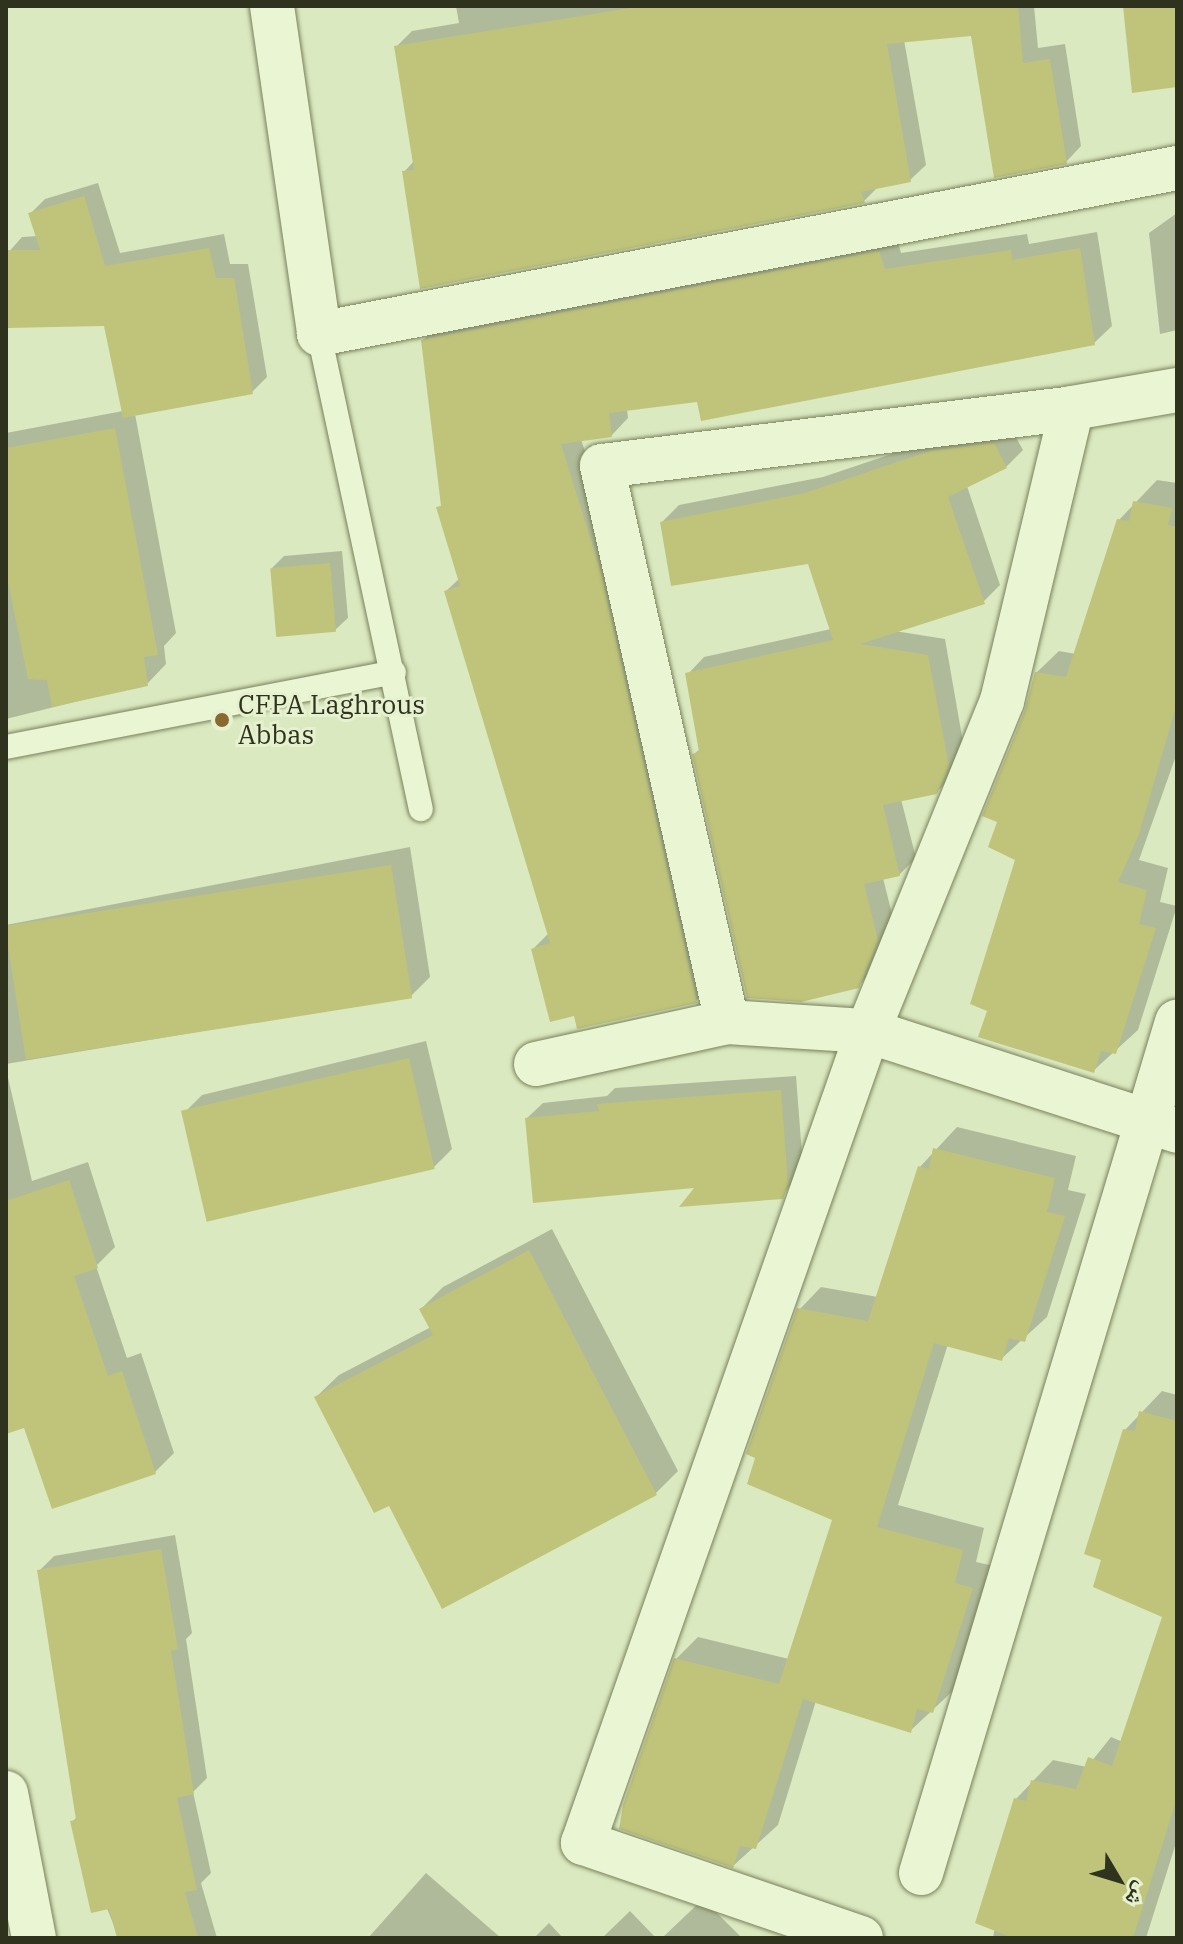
<!DOCTYPE html>
<html>
<head>
<meta charset="utf-8">
<style>
  body { margin:0 }
  #map { position:relative; width:1183px; height:1944px; overflow:hidden; background:#dbe9c1; font-family:"IBM Plex Serif","Noto Naskh Arabic",serif }
  div>[style] { position:absolute }
  .shadow>* { inset:0; background:#0003 }
  .building>* { inset:0; background:#c0c47b; transform-origin:0 0 }
  .roads { filter:drop-shadow(0 0 2px #7a815b) drop-shadow(0 0 2px #7a815b) }
  .service>* { height:24px; margin:-12px; padding:0 12px; transform-origin:12px; border-radius:12px; background:#e9f5d3 }
  .minor>* { height:44px; margin:-22px; padding:0 22px; transform-origin:22px; border-radius:22px; background:#e9f5d3 }
  .dots>* { width:22px; height:22px; translate:-50% -50%; box-sizing:border-box; border:4px solid #e6f1d0; border-radius:50% }
  span { translate:-50% -50%; white-space:nowrap; text-align:center; line-height:1.15; -webkit-text-stroke:6px #e6f1d0; paint-order:stroke }
  .poi-label { font-size:26px; color:#2f321d }
  .left { translate:0 -50%; text-align:left }
  .frame { position:absolute; inset:0; border:8px solid #2f321d; pointer-events:none }
  .north { position:absolute; left:1079px; top:1840px; width:80px; height:80px; -webkit-text-stroke:6px #e6f1d0; paint-order:stroke; rotate:128deg; font-size:22px; font-weight:700; line-height:32px; text-align:center; color:#2f321d }
  .north::after { content:''; display:block; margin:auto; width:28px; height:36px; background:#2f321d; clip-path:polygon(50% 0,100% 100%,50% 72%,0 100%) }
</style>
</head>
<body>
<div id="map">
  <div class="shadow">
    <div style="clip-path:polygon(456px 6px,1034px 6px,1038px 48px,1065px 44px,1081px 146px,1066px 162px,973px 33px,904px 40px,926px 165px,910px 180px,879px 186px,864px 201px,404px 172px,414px 161px,396px 47px,412px 31px,459px 23px)"></div>
    <div style="clip-path:polygon(98px 183px,120px 253px,224px 234px,230px 264px,248px 264px,267px 377px,252px 392px,135px 414px,176px 633px,164px 646px,166px 664px,147px 684px,6px 719px,6px 433px,123px 411px,106px 324px,6px 326px,6px 255px,22px 237px,38px 236px,31px 213px,45px 199px)"></div>
    <div style="clip-path:polygon(1177px 213px,1177px 330px,1160px 334px,1149px 233px)"></div>
    <div style="clip-path:polygon(1097px 232px,1112px 326px,1094px 343px,627px 409px,628px 418px,611px 436px,581px 439px,616px 551px,713px 984px,696px 1001px,575px 1014px,533px 949px,549px 933px,446px 591px,460px 578px,438px 508px,443px 504px,423px 340px,440px 323px,896px 235px,901px 253px,1027px 234px,1029px 244px)"></div>
    <div style="clip-path:polygon(1010px 427px,1023px 450px,1006px 467px,967px 486px,1000px 585px,983px 602px,895px 631px,945px 639px,964px 748px,953px 775px,936px 793px,901px 799px,916px 858px,899px 875px,883px 878px,894px 922px,875px 969px,858px 986px,694px 754px,700px 749px,688px 674px,704px 657px,831px 629px,809px 562px,662px 522px,679px 505px,823px 477px,948px 435px)"></div>
    <div style="clip-path:polygon(1157px 480px,1177px 483px,1177px 753px,1139px 860px,1168px 868px,1160px 902px,1177px 906px,1138px 1030px,1093px 1071px,990px 1009px,1018px 859px,1027px 711px,1036px 673px,1059px 651px,1076px 654px,1119px 520px)"></div>
    <div style="clip-path:polygon(342px 551px,348px 618px,335px 630px,272px 568px,284px 556px)"></div>
    <div style="clip-path:polygon(410px 847px,430px 977px,411px 996px,6px 1064px,6px 925px)"></div>
    <div style="clip-path:polygon(426px 1041px,452px 1149px,434px 1167px,184px 1113px,202px 1095px)"></div>
    <div style="clip-path:polygon(6px 1069px,32px 1181px,88px 1162px,115px 1247px,96px 1266px,127px 1358px,141px 1353px,174px 1453px,155px 1472px,26px 1425px,6px 1432px)"></div>
    <div style="clip-path:polygon(796px 1076px,803px 1167px,782px 1197px,699px 1186px,527px 1118px,543px 1103px,607px 1096px,615px 1088px)"></div>
    <div style="clip-path:polygon(957px 1127px,1076px 1156px,1068px 1190px,1086px 1194px,1047px 1317px,1001px 1359px,948px 1344px,898px 1505px,984px 1528px,976px 1562px,994px 1566px,955px 1689px,910px 1731px,816px 1701px,778px 1825px,733px 1866px,676px 1659px,698px 1637px,789px 1659px,835px 1519px,799px 1310px,821px 1287px,878px 1297px,919px 1168px)"></div>
    <div style="clip-path:polygon(552px 1229px,678px 1471px,656px 1493px,390px 1503px,316px 1397px,339px 1375px,431px 1327px,421px 1309px,443px 1287px)"></div>
    <div style="clip-path:polygon(1162px 1391px,1177px 1395px,1177px 1840px,1146px 1938px,993px 1938px,1016px 1799px,1053px 1760px,1087px 1767px,1111px 1737px,1123px 1742px,1164px 1615px,1104px 1559px,1125px 1430px)"></div>
    <div style="clip-path:polygon(175px 1535px,192px 1633px,186px 1639px,207px 1778px,193px 1792px,211px 1873px,201px 1883px,217px 1938px,119px 1938px,72px 1822px,78px 1816px,39px 1571px,54px 1556px)"></div>
    <div style="clip-path:polygon(426px 1873px,501px 1938px,368px 1938px)"></div>
    <div style="clip-path:polygon(703px 1899px,742px 1938px,662px 1938px)"></div>
    <div style="clip-path:polygon(630px 1911px,656px 1938px,602px 1938px)"></div>
    <div style="clip-path:polygon(549px 1923px,563px 1938px,534px 1938px)"></div>
  </div>
  <div class="building">
    <div style="clip-path:polygon(643px 6px,1018px 6px,1023px 63px,1050px 59px,1067px 164px,994px 178px,971px 36px,887px 44px,911px 182px,861px 192px,865px 203px,420px 289px,402px 171px,414px 170px,394px 46px)"></div>
    <div style="clip-path:polygon(1123px 6px,1177px 6px,1177px 87px,1132px 93px)"></div>
    <div style="clip-path:polygon(84px 196px,105px 266px,209px 248px,216px 278px,234px 278px,253px 394px,123px 418px,104px 326px,7px 328px,6px 250px,40px 250px,28px 213px)"></div>
    <div style="clip-path:polygon(1080px 248px,1095px 345px,701px 421px,697px 402px,609px 413px,612px 437px,561px 444px,600px 569px,697px 1003px,577px 1029px,574px 1016px,550px 1022px,531px 949px,550px 943px,444px 591px,460px 586px,436px 507px,441px 506px,421px 340px,879px 251px,885px 269px,1011px 250px,1012px 260px)"></div>
    <div style="clip-path:polygon(115px 428px,158px 655px,144px 657px,148px 686px,52px 707px,47px 680px,28px 679px,6px 572px,6px 448px)"></div>
    <div style="clip-path:polygon(994px 443px,1007px 468px,948px 497px,985px 604px,860px 644px,928px 655px,949px 766px,937px 794px,883px 805px,900px 876px,864px 884px,878px 940px,859px 988px,801px 1002px,747px 998px,692px 754px,699px 752px,685px 673px,833px 640px,808px 564px,671px 586px,660px 522px,805px 493px,930px 451px)"></div>
    <div style="clip-path:polygon(1133px 501px,1172px 508px,1168px 525px,1177px 527px,1177px 703px,1139px 834px,1118px 882px,1147px 890px,1139px 924px,1156px 928px,1116px 1054px,1101px 1051px,1094px 1073px,978px 1037px,987px 1011px,970px 1004px,1015px 860px,988px 847px,997px 822px,982px 816px,1025px 710px,1035px 672px,1066px 677px,1117px 519px,1129px 521px)"></div>
    <div style="left:330px;top:563px;width:69px;height:60px;rotate:85deg"></div>
    <div style="left:391px;top:865px;width:135px;height:391px;rotate:81deg"></div>
    <div style="left:409px;top:1058px;width:114px;height:234px;rotate:77deg"></div>
    <div style="clip-path:polygon(781px 1090px,788px 1185px,783px 1199px,679px 1207px,694px 1188px,533px 1203px,525px 1118px,599px 1111px,597px 1104px)"></div>
    <div style="clip-path:polygon(933px 1148px,1055px 1178px,1047px 1212px,1065px 1216px,1025px 1342px,1009px 1338px,1002px 1361px,934px 1343px,877px 1527px,963px 1550px,955px 1583px,973px 1588px,933px 1713px,917px 1709px,911px 1733px,803px 1699px,756px 1849px,740px 1846px,733px 1868px,619px 1829px,623px 1805px,674px 1658px,779px 1684px,832px 1520px,747px 1484px,755px 1458px,746px 1454px,797px 1308px,868px 1321px,918px 1166px,929px 1169px)"></div>
    <div style="clip-path:polygon(69px 1180px,98px 1268px,74px 1276px,108px 1376px,122px 1371px,156px 1474px,52px 1509px,24px 1428px,6px 1434px,6px 1201px)"></div>
    <div style="clip-path:polygon(529px 1250px,657px 1495px,442px 1609px,389px 1506px,374px 1513px,314px 1397px,433px 1335px,419px 1309px)"></div>
    <div style="clip-path:polygon(1139px 1411px,1177px 1421px,1177px 1798px,1133px 1938px,1013px 1938px,975px 1923px,1014px 1798px,1026px 1801px,1031px 1780px,1076px 1789px,1088px 1757px,1112px 1766px,1162px 1617px,1093px 1587px,1101px 1560px,1084px 1554px,1123px 1429px,1135px 1431px)"></div>
    <div style="clip-path:polygon(161px 1549px,178px 1649px,171px 1651px,194px 1794px,177px 1798px,197px 1890px,185px 1892px,198px 1938px,117px 1938px,109px 1909px,91px 1913px,70px 1821px,76px 1820px,37px 1570px)"></div>
  </div>
  <div class="roads">
    <div class="service">
      <div style="left:319px;top:334px;width:486px;rotate:77.9deg"></div>
      <div style="left:6px;top:747px;width:395px;rotate:-10.9deg"></div>
    </div>
    <div class="minor">
      <div style="left:272px;top:6px;width:331px;rotate:81.8deg"></div>
      <div style="left:319px;top:334px;width:874px;rotate:-10.95deg"></div>
      <div style="left:727px;top:1022px;width:570px;rotate:-102.67deg"></div>
      <div style="left:602px;top:466px;width:474px;rotate:-7deg"></div>
      <div style="left:1072px;top:408px;width:107px;rotate:-9.7deg"></div>
      <div style="left:536px;top:1064px;width:196px;rotate:-12.4deg"></div>
      <div style="left:727px;top:1022px;width:141px;rotate:3.7deg"></div>
      <div style="left:868px;top:1031px;width:325px;rotate:17.9deg"></div>
      <div style="left:6px;top:1793px;width:148px;rotate:79.1deg"></div>
      <div style="left:921px;top:1873px;width:889px;rotate:-73.26deg"></div>
      <div style="left:861px;top:1938px;width:294px;rotate:-161.1deg"></div>
      <div style="left:583px;top:1843px;width:861px;rotate:-70.66deg"></div>
      <div style="left:868px;top:1031px;width:356px;rotate:-67.9deg"></div>
      <div style="left:1002px;top:701px;width:301px;rotate:-76.6deg"></div>
    </div>
  </div>
  <div class="dots">
    <div style="left:222px;top:720px;background:#8a6930"></div>
  </div>
  <div class="poi-label">
    <span class="left" style="left:238px;top:720px">CFPA Laghrous<br>Abbas</span>
  </div>
  <div class="frame"></div>
  <div class="north">ش</div>
</div>
</body>
</html>
